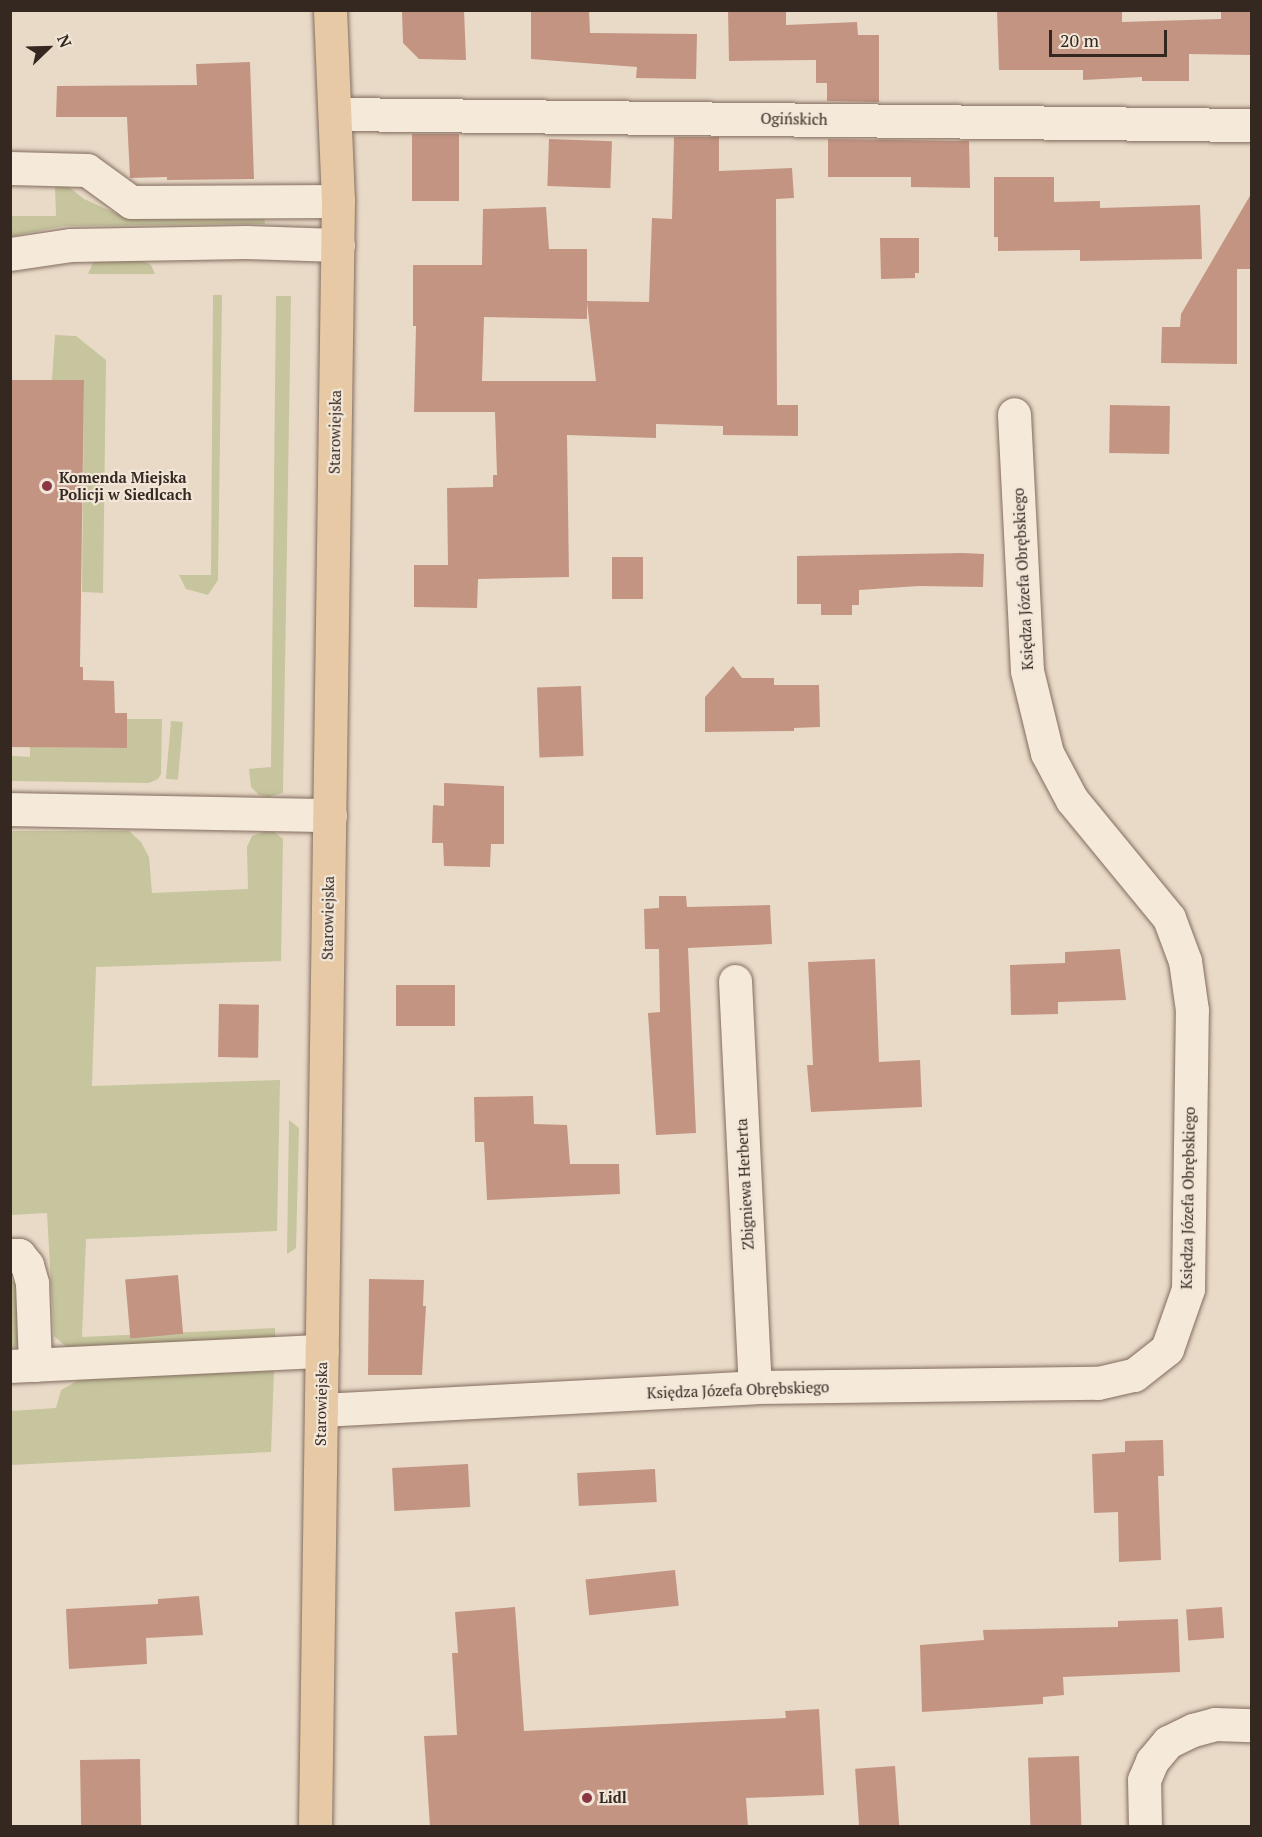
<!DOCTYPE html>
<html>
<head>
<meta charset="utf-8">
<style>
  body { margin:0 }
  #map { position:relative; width:1262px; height:1837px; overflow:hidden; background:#e9dac8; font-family:"PT Serif",serif }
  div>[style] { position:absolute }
  .green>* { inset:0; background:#c6c59d; transform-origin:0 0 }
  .building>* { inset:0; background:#c39482; transform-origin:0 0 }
  .roads { filter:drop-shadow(0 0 2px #836d5f) drop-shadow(0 0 2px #836d5f) }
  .minor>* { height:33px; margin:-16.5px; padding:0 16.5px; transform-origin:16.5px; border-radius:16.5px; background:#f5e9da }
  .major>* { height:33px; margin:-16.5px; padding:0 16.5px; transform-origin:16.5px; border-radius:16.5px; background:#e7c9a5 }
  .dots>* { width:16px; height:16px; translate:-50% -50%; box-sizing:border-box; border:3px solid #f1e6d7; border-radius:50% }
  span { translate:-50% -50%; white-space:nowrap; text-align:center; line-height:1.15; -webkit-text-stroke:4.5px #f1e6d7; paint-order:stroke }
  .street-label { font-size:15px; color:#352821 }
  .poi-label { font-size:15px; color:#352821; font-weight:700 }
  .left { translate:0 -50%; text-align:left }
  .frame { position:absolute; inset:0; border:12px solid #352821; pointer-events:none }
  .north { position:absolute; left:18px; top:18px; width:60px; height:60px; -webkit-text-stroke:4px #f1e6d7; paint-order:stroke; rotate:67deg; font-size:16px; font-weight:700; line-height:24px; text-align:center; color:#352821 }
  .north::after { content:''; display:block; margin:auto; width:21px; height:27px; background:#352821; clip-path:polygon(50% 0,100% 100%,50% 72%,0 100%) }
  .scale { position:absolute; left:1049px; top:30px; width:118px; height:27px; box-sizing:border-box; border:3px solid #352821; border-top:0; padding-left:8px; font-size:18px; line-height:21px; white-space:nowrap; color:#352821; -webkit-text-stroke:4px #f1e6d7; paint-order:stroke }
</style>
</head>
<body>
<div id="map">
  <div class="green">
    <div style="clip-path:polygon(59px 184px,65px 184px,84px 199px,122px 216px,264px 217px,265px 224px,64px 226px,11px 236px,11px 216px,56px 216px,55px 186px)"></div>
    <div style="clip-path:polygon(102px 260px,144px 261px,151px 265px,155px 274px,88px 274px,93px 263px)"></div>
    <div style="clip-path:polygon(213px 295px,222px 295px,218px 580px,208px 595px,186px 589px,179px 575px,211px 575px)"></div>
    <div style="clip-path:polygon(276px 296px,291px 296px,283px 793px,268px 797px,259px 795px,251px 787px,249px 769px,271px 767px)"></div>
    <div style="clip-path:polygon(55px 335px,76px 336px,106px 360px,103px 593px,82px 592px,84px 380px,52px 380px)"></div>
    <div style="clip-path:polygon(127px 719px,162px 719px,161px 774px,158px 779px,149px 783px,11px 781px,11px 756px,30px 757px,30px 747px,127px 748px)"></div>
    <div style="left:171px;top:721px;width:12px;height:58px;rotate:5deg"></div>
    <div style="clip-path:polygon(10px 831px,129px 831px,141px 842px,149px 857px,152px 893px,248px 889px,247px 847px,252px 836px,263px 832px,274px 832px,283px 839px,281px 961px,96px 967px,92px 1086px,280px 1080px,277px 1231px,86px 1239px,82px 1337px,275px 1328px,275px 1339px,70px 1350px,54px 1336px,47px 1213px,11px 1215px)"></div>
    <div style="clip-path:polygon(289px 1120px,299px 1128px,296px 1248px,287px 1254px)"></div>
    <div style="clip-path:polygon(10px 1278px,18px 1287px,18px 1345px,11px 1349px)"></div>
    <div style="clip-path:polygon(274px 1370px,271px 1452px,11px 1465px,11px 1411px,56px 1408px,61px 1390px,79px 1380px)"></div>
  </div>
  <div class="building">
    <div style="clip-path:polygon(402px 10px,464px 10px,466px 60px,419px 59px,403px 43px)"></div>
    <div style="clip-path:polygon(531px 10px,589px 10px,590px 33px,697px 34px,696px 79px,636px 78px,637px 67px,531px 59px)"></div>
    <div style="clip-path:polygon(728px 10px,786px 10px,786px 25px,857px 22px,858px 35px,879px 35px,879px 102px,827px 101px,827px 83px,816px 83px,816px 60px,729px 61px)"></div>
    <div style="clip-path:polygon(1122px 10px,1122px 22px,1221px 19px,1221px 10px,1251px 10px,1251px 55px,1189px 54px,1189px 81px,1142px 81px,1142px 77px,1083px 80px,1083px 70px,999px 70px,997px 11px)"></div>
    <div style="clip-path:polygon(250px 62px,254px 179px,167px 180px,167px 177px,130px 178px,127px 117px,56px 117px,57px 86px,197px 85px,196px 64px)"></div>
    <div style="left:412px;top:134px;width:47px;height:67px"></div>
    <div style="clip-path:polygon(evenodd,674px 137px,719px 137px,719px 171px,792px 168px,794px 198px,776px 199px,777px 405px,798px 405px,798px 436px,723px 435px,723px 426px,656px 424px,656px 438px,567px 435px,569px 577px,478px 579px,477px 608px,414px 607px,414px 565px,448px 565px,447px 488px,493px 487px,493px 475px,497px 475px,495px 412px,414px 412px,416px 326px,413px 326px,413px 265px,482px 265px,483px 209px,546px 207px,549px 249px,587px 249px,587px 301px,649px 302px,652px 218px,672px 219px,674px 137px,587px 302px,596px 381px,482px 381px,484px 317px,587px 319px,587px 302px)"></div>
    <div style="left:549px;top:139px;width:63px;height:47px;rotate:2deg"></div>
    <div style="clip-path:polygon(828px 139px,969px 141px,970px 188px,911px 187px,911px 177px,828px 177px)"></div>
    <div style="clip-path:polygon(994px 177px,1054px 177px,1054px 202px,1100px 201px,1100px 208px,1200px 205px,1202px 259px,1080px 261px,1080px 250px,998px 251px,998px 237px,994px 237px)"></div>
    <div style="clip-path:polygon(1251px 194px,1251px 269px,1237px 269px,1237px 364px,1161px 363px,1162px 327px,1180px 327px,1181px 314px)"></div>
    <div style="clip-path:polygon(880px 238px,919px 238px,919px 273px,915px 273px,915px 278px,881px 279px)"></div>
    <div style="clip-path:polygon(10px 380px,84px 380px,80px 667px,83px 667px,83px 680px,114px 681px,115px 713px,127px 713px,127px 748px,10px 747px)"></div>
    <div style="left:1110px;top:405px;width:60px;height:48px;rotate:1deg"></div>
    <div style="clip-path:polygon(963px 553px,984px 554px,983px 587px,919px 586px,859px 590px,859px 605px,852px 605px,852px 615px,821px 615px,821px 604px,797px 604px,797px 556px)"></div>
    <div style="left:643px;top:557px;width:42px;height:31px;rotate:90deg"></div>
    <div style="clip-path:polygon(733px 666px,742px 678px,774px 678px,774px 685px,819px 685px,820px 727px,794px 728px,794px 731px,705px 732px,705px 697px)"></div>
    <div style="left:581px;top:686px;width:70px;height:44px;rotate:88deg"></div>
    <div style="clip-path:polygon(444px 783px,504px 786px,504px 844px,491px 844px,490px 867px,444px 866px,443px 843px,432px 843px,433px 805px,444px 806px)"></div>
    <div style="clip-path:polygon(659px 896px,686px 896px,687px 907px,770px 905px,772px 944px,688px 948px,696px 1133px,656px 1135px,648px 1013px,660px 1012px,659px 949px,645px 949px,644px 909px,659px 908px)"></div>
    <div style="clip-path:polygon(1120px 949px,1126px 1000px,1058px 1002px,1058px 1014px,1011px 1015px,1010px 965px,1065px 963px,1065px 952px)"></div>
    <div style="clip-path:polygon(875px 959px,879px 1062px,920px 1060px,922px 1107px,811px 1112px,807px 1065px,813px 1065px,808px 962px)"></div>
    <div style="left:396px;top:985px;width:59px;height:41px"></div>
    <div style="left:219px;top:1004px;width:40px;height:53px;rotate:1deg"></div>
    <div style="clip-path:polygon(533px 1096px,534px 1124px,567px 1125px,570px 1164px,619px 1164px,620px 1194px,487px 1200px,484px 1142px,475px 1142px,474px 1097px)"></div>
    <div style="left:178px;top:1275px;width:59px;height:53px;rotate:85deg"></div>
    <div style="clip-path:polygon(369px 1279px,424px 1280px,423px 1306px,426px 1306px,422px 1375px,368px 1375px)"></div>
    <div style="clip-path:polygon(1163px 1440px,1164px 1476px,1158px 1476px,1161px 1560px,1119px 1562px,1118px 1512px,1094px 1513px,1092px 1454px,1125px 1452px,1125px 1441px)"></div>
    <div style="left:468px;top:1464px;width:43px;height:76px;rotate:87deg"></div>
    <div style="left:655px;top:1469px;width:33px;height:78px;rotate:87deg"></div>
    <div style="left:675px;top:1570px;width:36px;height:90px;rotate:84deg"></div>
    <div style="clip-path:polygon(199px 1596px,203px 1635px,146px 1638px,147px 1664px,69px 1669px,66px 1609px,158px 1604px,158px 1599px)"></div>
    <div style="clip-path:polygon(515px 1607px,524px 1731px,786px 1718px,785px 1711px,819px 1709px,824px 1795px,746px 1798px,748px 1827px,430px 1827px,424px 1736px,457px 1735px,452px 1653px,458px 1653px,455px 1612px)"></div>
    <div style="left:1222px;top:1607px;width:31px;height:36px;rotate:86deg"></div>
    <div style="clip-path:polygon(1178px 1619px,1180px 1672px,1063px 1677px,1064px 1695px,1043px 1697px,1043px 1704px,922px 1712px,920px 1645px,984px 1640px,983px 1630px,1118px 1627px,1118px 1621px)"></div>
    <div style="left:1079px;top:1756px;width:71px;height:51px;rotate:88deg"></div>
    <div style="left:140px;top:1759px;width:68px;height:60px;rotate:89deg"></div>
    <div style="left:895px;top:1766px;width:61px;height:40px;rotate:86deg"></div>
  </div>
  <div class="roads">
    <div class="minor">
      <div style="left:337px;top:114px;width:915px;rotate:0.69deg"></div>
      <div style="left:10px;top:168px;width:77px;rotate:1.5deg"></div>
      <div style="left:87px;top:170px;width:54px;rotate:36deg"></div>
      <div style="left:131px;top:202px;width:207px;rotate:-0.3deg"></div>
      <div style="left:10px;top:254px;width:62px;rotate:-8.4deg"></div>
      <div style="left:71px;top:245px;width:175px;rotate:-1deg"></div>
      <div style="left:246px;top:242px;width:92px;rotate:1.9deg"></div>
      <div style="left:10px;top:809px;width:320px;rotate:1.1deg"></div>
      <div style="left:735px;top:981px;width:406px;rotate:87.2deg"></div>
      <div style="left:10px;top:1255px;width:9px"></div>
      <div style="left:19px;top:1255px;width:13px;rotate:51deg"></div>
      <div style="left:27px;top:1265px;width:19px;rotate:74deg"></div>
      <div style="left:32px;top:1283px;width:82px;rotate:87.9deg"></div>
      <div style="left:10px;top:1366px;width:312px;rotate:-2.8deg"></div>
      <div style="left:321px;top:1410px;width:435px;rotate:-3deg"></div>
      <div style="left:755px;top:1387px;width:343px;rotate:-0.7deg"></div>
      <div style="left:1098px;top:1383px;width:37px;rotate:-13deg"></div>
      <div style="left:1134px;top:1375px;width:42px;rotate:-38.2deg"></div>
      <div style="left:1167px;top:1349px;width:64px;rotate:-70.7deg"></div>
      <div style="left:1188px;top:1289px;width:279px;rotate:-89.2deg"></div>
      <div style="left:1192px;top:1010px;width:49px;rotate:-98.1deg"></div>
      <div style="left:1185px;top:961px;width:46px;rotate:-110.4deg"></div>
      <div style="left:1169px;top:918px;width:153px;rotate:-129.4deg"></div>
      <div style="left:1072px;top:800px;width:53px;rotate:-118deg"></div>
      <div style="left:1047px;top:753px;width:84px;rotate:-103.7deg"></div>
      <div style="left:1027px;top:671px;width:257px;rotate:-92.9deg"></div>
      <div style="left:1145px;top:1826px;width:46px;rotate:-91.2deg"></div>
      <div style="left:1144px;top:1780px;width:21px;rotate:-67deg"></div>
      <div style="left:1152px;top:1761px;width:25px;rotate:-50deg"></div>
      <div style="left:1168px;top:1742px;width:28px;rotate:-26deg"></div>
      <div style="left:1193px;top:1730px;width:23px;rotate:-15deg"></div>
      <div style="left:1215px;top:1724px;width:37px;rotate:2deg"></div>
    </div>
    <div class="major">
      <div style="left:315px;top:1826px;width:1625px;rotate:-89.19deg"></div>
      <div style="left:338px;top:201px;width:191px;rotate:-92.4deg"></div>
    </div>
  </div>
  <div class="dots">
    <div style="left:47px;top:486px;background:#8b3643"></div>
    <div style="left:587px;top:1798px;background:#8b3643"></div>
  </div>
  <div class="street-label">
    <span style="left:794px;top:119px;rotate:1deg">Ogińskich</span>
    <span style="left:335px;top:432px;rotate:-89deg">Starowiejska</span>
    <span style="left:1023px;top:579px;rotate:-93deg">Księdza Józefa Obrębskiego</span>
    <span style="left:328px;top:918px;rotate:-89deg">Starowiejska</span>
    <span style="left:745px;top:1184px;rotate:-93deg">Zbigniewa Herberta</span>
    <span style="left:1188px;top:1198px;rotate:-89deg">Księdza Józefa Obrębskiego</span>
    <span style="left:738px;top:1390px;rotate:-2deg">Księdza Józefa Obrębskiego</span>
    <span style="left:321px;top:1404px;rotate:-89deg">Starowiejska</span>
  </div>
  <div class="poi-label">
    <span class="left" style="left:59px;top:486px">Komenda Miejska<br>Policji w Siedlcach</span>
    <span class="left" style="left:599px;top:1798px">Lidl</span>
  </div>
  <div class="frame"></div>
  <div class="north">N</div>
  <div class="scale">20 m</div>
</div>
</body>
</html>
